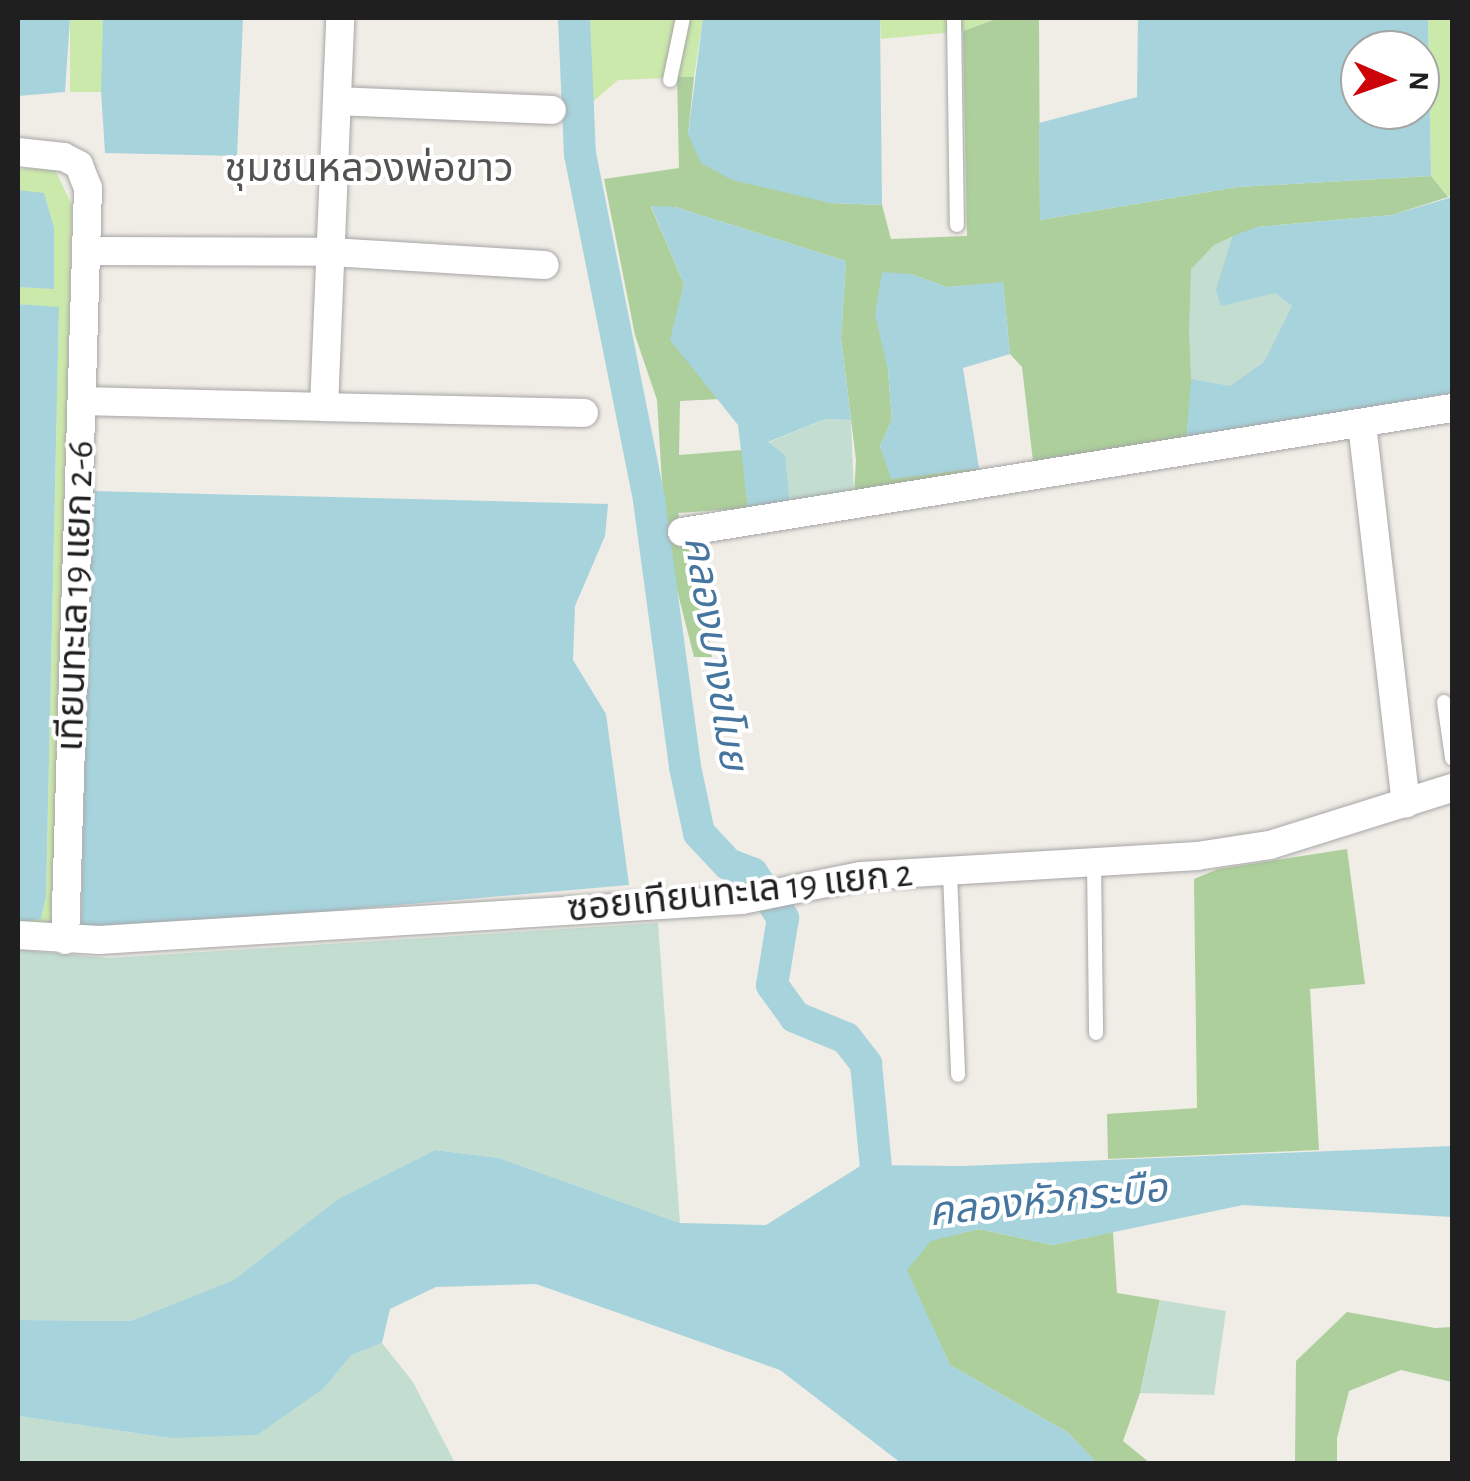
<!DOCTYPE html>
<html>
<head>
<meta charset="utf-8">
<style>
  body { margin:0 }
  #map { position:relative; width:1470px; height:1481px; overflow:hidden; background:#f0ece6; font-family:"Alegreya Sans","Noto Sans Thai",sans-serif }
  div>[style] { position:absolute }
  .grass>* { inset:0; background:#cce9ac; transform-origin:0 0 }
  .forest>* { inset:0; background:#accf9b }
  .wetland>* { inset:0; background:#c3ded0 }
  .water>* { inset:0; background:#a7d3dd }
  .canal>* { height:32px; margin:-16px; padding:0 16px; transform-origin:16px; border-radius:16px; background:#a7d3dd }
  .roads { filter:drop-shadow(0 0 2px #a6a6a6) drop-shadow(0 0 2px #a6a6a6) }
  .service>* { height:14px; margin:-7px; padding:0 7px; transform-origin:7px; border-radius:7px; background:#fff }
  .minor>* { height:28px; margin:-14px; padding:0 14px; transform-origin:14px; border-radius:14px; background:#fff }
  span { translate:-50% -50%; white-space:nowrap; text-align:center; line-height:1.15; -webkit-text-stroke:8px #fff; paint-order:stroke }
  .street-label { font-size:38px; color:#1f1f1f }
  .neighbourhood-label { font-size:40px; color:#525252 }
  .water-label { font-size:40px; color:#46769f; font-style:italic }
  .frame { position:absolute; inset:0; border:20px solid #1f1f1f; pointer-events:none }
  .north { position:absolute; left:1340px; top:30px; width:100px; height:100px; box-sizing:border-box; background:#fff; border:2px solid #a5a5a5; border-radius:50%; rotate:92deg; font-size:28px; font-weight:700; line-height:40px; text-align:center; color:#1f1f1f }
  .north::after { content:''; display:block; margin:auto; width:35px; height:45px; background:#cd0209; clip-path:polygon(50% 0,100% 100%,50% 72%,0 100%) }
</style>
</head>
<body>
<div id="map">
  <div class="grass">
    <div style="left:70px;top:18px;width:33px;height:74px"></div>
    <div style="clip-path:polygon(590px 18px,703px 18px,694px 77px,618px 80px,588px 106px,585px 71px)"></div>
    <div style="clip-path:polygon(880px 18px,999px 18px,963px 31px,881px 39px)"></div>
    <div style="clip-path:polygon(1428px 18px,1452px 18px,1452px 194px,1448px 197px,1431px 176px)"></div>
    <div style="clip-path:polygon(54px 168px,72px 205px,57px 932px,18px 928px,18px 921px,41px 919px,46px 896px,59px 308px,18px 304px,18px 287px,54px 288px,54px 227px,44px 194px,18px 190px,18px 169px)"></div>
  </div>
  <div class="forest">
    <div style="clip-path:polygon(999px 18px,1039px 18px,1040px 220px,1237px 187px,1431px 176px,1448px 197px,1392px 215px,1257px 227px,1191px 393px,1186px 441px,1034px 470px,1022px 367px,1010px 354px,1003px 283px,947px 287px,911px 274px,888px 371px,892px 420px,880px 446px,892px 478px,979px 468px,978px 479px,854px 495px,856px 460px,841px 338px,846px 261px,675px 207px,651px 207px,684px 284px,671px 340px,720px 399px,680px 401px,679px 455px,742px 450px,748px 508px,678px 513px,701px 591px,712px 657px,694px 657px,666px 546px,657px 400px,635px 335px,604px 179px,679px 168px,677px 77px,694px 77px,688px 134px,830px 203px,882px 205px,891px 239px,967px 236px,963px 31px)"></div>
    <div style="clip-path:polygon(1347px 849px,1365px 984px,1310px 989px,1319px 1150px,1108px 1159px,1107px 1114px,1197px 1108px,1194px 879px,1218px 869px)"></div>
    <div style="clip-path:polygon(979px 1229px,1052px 1245px,1113px 1232px,1117px 1293px,1160px 1300px,1140px 1393px,1123px 1441px,1150px 1463px,1097px 1463px,1067px 1432px,950px 1365px,906px 1270px,931px 1240px)"></div>
    <div style="clip-path:polygon(1347px 1312px,1435px 1328px,1452px 1327px,1452px 1382px,1401px 1370px,1349px 1391px,1337px 1438px,1337px 1463px,1295px 1463px,1296px 1361px)"></div>
  </div>
  <div class="wetland">
    <div style="clip-path:polygon(1233px 236px,1216px 290px,1275px 293px,1292px 306px,1265px 362px,1230px 387px,1191px 379px,1189px 332px,1191px 269px,1214px 245px)"></div>
    <div style="clip-path:polygon(825px 419px,851px 420px,854px 495px,790px 507px,767px 443px)"></div>
    <div style="clip-path:polygon(658px 923px,680px 1223px,499px 1158px,435px 1150px,338px 1199px,235px 1280px,131px 1321px,18px 1320px,18px 950px,108px 958px)"></div>
    <div style="clip-path:polygon(1160px 1300px,1226px 1311px,1214px 1395px,1140px 1393px)"></div>
    <div style="clip-path:polygon(382px 1343px,413px 1382px,455px 1463px,18px 1464px,18px 1416px,170px 1438px,324px 1388px,351px 1354px)"></div>
  </div>
  <div class="water">
    <div style="clip-path:polygon(18px 18px,70px 18px,65px 92px,18px 96px)"></div>
    <div style="clip-path:polygon(103px 18px,243px 18px,237px 156px,105px 153px,101px 90px)"></div>
    <div style="clip-path:polygon(703px 18px,880px 18px,882px 205px,830px 203px,732px 180px,701px 163px,688px 134px)"></div>
    <div style="clip-path:polygon(evenodd,1138px 18px,1428px 18px,1431px 176px,1237px 187px,1040px 220px,1039px 123px,1137px 97px,1138px 18px,1360px 50px,1420px 50px,1420px 110px,1360px 110px,1360px 50px)"></div>
    <div style="clip-path:polygon(18px 190px,44px 193px,54px 227px,54px 289px,18px 287px)"></div>
    <div style="clip-path:polygon(1452px 197px,1452px 393px,1186px 441px,1191px 379px,1230px 386px,1264px 362px,1292px 306px,1275px 293px,1221px 306px,1216px 290px,1233px 236px,1257px 227px,1392px 215px)"></div>
    <div style="clip-path:polygon(651px 206px,675px 207px,846px 261px,841px 338px,851px 420px,825px 419px,768px 442px,785px 455px,790px 507px,748px 508px,738px 425px,670px 340px,684px 284px)"></div>
    <div style="clip-path:polygon(882px 272px,911px 274px,947px 287px,1003px 282px,1010px 354px,963px 368px,979px 468px,891px 479px,880px 446px,892px 420px,888px 371px,875px 314px)"></div>
    <div style="clip-path:polygon(18px 304px,59px 307px,46px 896px,41px 919px,22px 922px,18px 921px)"></div>
    <div style="clip-path:polygon(91px 491px,608px 504px,605px 536px,575px 606px,573px 660px,606px 714px,629px 885px,89px 932px,81px 923px)"></div>
    <div style="clip-path:polygon(1452px 1146px,1452px 1217px,1243px 1205px,1052px 1245px,979px 1229px,931px 1241px,907px 1270px,950px 1365px,1067px 1432px,1097px 1463px,901px 1463px,780px 1370px,536px 1284px,436px 1287px,390px 1309px,382px 1343px,351px 1355px,324px 1388px,257px 1435px,170px 1438px,18px 1416px,18px 1320px,131px 1321px,234px 1280px,338px 1199px,435px 1150px,499px 1158px,680px 1223px,766px 1225px,862px 1165px,963px 1166px)"></div>
  </div>
  <div class="canal">
    <div style="left:574px;top:18px;width:136px;rotate:87.5deg"></div>
    <div style="left:580px;top:154px;width:353px;rotate:78.7deg"></div>
    <div style="left:649px;top:500px;width:269px;rotate:82.3deg"></div>
    <div style="left:685px;top:767px;width:67px;rotate:78deg"></div>
    <div style="left:699px;top:833px;width:42px;rotate:46.9deg"></div>
    <div style="left:728px;top:864px;width:26px;rotate:21deg"></div>
    <div style="left:752px;top:873px;width:55px;rotate:55.4deg"></div>
    <div style="left:783px;top:918px;width:68px;rotate:99.3deg"></div>
    <div style="left:772px;top:985px;width:39px;rotate:54deg"></div>
    <div style="left:795px;top:1017px;width:55px;rotate:22.4deg"></div>
    <div style="left:846px;top:1038px;width:33px;rotate:52deg"></div>
    <div style="left:866px;top:1064px;width:147px;rotate:84.5deg"></div>
  </div>
  <div class="roads">
    <div class="service">
      <div style="left:954px;top:18px;width:207px;rotate:89.2deg"></div>
      <div style="left:670px;top:80px;width:63px;rotate:-78.2deg"></div>
      <div style="left:1444px;top:702px;width:57px;rotate:81.9deg"></div>
      <div style="left:1094px;top:862px;width:171px;rotate:89.3deg"></div>
      <div style="left:950px;top:873px;width:202px;rotate:87.7deg"></div>
    </div>
    <div class="minor">
      <div style="left:337px;top:101px;width:215px;rotate:2.4deg"></div>
      <div style="left:18px;top:152px;width:46px;rotate:6.2deg"></div>
      <div style="left:64px;top:157px;width:17px;rotate:28deg"></div>
      <div style="left:79px;top:165px;width:25px;rotate:69deg"></div>
      <div style="left:88px;top:188px;width:752px;rotate:91.75deg"></div>
      <div style="left:88px;top:251px;width:243px;rotate:0.2deg"></div>
      <div style="left:331px;top:252px;width:214px;rotate:3.5deg"></div>
      <div style="left:84px;top:401px;width:240px;rotate:1.4deg"></div>
      <div style="left:324px;top:407px;width:389px;rotate:-87.6deg"></div>
      <div style="left:324px;top:407px;width:260px;rotate:1.3deg"></div>
      <div style="left:1362px;top:424px;width:382px;rotate:83.4deg"></div>
      <div style="left:682px;top:532px;width:780px;rotate:-9.15deg"></div>
      <div style="left:18px;top:935px;width:81px;rotate:3.5deg"></div>
      <div style="left:99px;top:940px;width:644px;rotate:-3.56deg"></div>
      <div style="left:742px;top:900px;width:121px;rotate:-11.4deg"></div>
      <div style="left:861px;top:876px;width:337px;rotate:-3.4deg"></div>
      <div style="left:1197px;top:856px;width:74px;rotate:-8.6deg"></div>
      <div style="left:1270px;top:845px;width:191px;rotate:-17.4deg"></div>
    </div>
  </div>
  <div class="street-label">
    <span style="left:77px;top:596px;rotate:-88deg">เทียนทะเล 19 แยก 2-6</span>
    <span style="left:740px;top:893px;rotate:-6deg">ซอยเทียนทะเล 19 แยก 2</span>
  </div>
  <div class="neighbourhood-label">
    <span style="left:369px;top:169px">ชุมชนหลวงพ่อขาว</span>
  </div>
  <div class="water-label">
    <span style="left:715px;top:653px;rotate:81deg">คลองบางขโมย</span>
    <span style="left:1048px;top:1201px;rotate:-6deg">คลองหัวกระบือ</span>
  </div>
  <div class="frame"></div>
  <div class="north">N</div>
</div>
</body>
</html>
